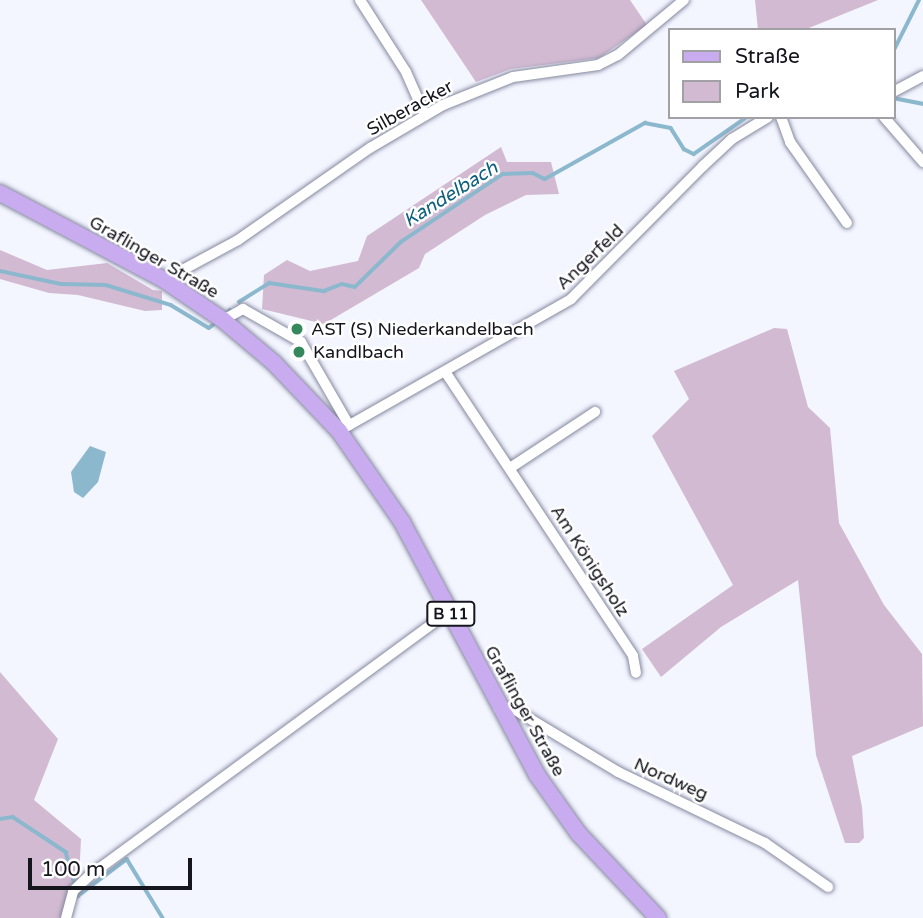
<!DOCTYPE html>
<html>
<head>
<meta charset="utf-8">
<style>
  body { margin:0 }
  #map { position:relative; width:923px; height:918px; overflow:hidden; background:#f3f5ff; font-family:"Varela Round",sans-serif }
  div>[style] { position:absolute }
  .green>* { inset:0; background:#d2bad3 }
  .water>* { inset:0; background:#8cb8ce }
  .stream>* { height:3.5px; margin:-1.75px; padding:0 1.75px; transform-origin:1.75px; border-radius:1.75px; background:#8cb8ce }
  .roads { filter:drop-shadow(0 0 2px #85899e) drop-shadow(0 0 2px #85899e) }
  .minor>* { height:10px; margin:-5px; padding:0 5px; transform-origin:5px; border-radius:5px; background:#fff }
  .primary>* { height:16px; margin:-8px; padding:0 8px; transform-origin:8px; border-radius:8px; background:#c8acef }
  .dots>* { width:19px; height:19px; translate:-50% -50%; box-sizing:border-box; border:4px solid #fff; border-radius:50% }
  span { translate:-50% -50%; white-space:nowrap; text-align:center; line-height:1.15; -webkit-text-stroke:5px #fff; paint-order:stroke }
  .shield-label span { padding:2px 5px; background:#fff; border:2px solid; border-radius:5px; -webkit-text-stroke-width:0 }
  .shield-label { font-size:16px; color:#14151d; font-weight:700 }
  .street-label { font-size:18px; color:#14151d }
  .poi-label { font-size:18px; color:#14151d }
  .left { translate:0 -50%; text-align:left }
  .water-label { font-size:19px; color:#0d607d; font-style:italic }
  .legend { position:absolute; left:668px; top:28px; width:228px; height:91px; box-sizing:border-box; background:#fff; border:2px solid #a1a1a5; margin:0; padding:9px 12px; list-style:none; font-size:21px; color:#14151d }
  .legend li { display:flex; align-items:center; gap:14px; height:35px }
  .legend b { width:35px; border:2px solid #a1a1a5 }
  .scale { position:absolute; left:28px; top:858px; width:164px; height:32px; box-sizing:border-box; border:4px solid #14151d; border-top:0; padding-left:9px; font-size:21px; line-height:24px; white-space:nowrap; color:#14151d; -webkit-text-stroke:5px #fff; paint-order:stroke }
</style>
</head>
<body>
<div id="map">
  <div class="green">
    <div style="clip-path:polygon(421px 0,630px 0,647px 25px,599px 58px,511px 69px,476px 82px)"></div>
    <div style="clip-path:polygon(755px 0,878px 0,804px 30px,758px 30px)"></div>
    <div style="clip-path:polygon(501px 147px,507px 162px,551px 162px,559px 194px,526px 195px,485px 215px,425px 254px,419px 268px,324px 324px,262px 309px,264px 275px,287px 260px,310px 271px,358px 261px,367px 236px)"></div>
    <div style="clip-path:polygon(0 250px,47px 270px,107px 263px,153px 290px,162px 291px,162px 310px,145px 311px,78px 295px,49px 293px,0 279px)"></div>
    <div style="clip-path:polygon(774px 328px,787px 329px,808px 407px,830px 428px,839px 523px,884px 605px,922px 654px,923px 726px,852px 756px,862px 807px,864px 838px,859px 843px,845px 843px,816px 755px,798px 580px,721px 627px,661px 677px,642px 649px,733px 585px,652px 436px,689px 399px,674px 371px)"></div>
    <div style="clip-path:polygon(0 672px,58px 739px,34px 800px,81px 839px,79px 880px,66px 918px,0 918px)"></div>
  </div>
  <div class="water">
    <div style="clip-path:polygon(90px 446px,106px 452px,98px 482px,83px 498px,74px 492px,71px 472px)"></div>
  </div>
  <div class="stream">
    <div style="left:893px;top:52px;width:58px;rotate:-63.4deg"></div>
    <div style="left:893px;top:98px;width:31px;rotate:11deg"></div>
    <div style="left:0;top:271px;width:62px;rotate:12deg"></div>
    <div style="left:61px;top:284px;width:45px;rotate:1.3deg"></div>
    <div style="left:106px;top:285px;width:68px;rotate:17.1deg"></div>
    <div style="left:171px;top:305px;width:44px;rotate:31.2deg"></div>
    <div style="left:209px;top:328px;width:5px;rotate:-37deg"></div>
    <div style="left:239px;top:302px;width:36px;rotate:-32deg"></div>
    <div style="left:269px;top:283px;width:56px;rotate:8.3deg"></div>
    <div style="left:324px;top:291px;width:19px;rotate:-21deg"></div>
    <div style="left:342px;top:284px;width:13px;rotate:13deg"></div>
    <div style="left:355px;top:287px;width:64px;rotate:-44.4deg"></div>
    <div style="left:401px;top:242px;width:123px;rotate:-33.7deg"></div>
    <div style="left:503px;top:174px;width:30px;rotate:-2deg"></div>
    <div style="left:533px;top:173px;width:13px;rotate:27deg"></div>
    <div style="left:545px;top:179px;width:115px;rotate:-29.2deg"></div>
    <div style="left:645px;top:123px;width:26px;rotate:11deg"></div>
    <div style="left:671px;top:128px;width:25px;rotate:58deg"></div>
    <div style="left:684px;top:149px;width:11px;rotate:27deg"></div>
    <div style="left:694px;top:154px;width:65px;rotate:-34.9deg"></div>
    <div style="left:229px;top:311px;width:1px;rotate:-45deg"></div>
    <div style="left:0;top:819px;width:13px;rotate:-9deg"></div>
    <div style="left:13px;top:817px;width:64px;rotate:33.4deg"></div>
    <div style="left:66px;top:852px;width:46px;rotate:74.7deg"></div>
    <div style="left:78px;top:896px;width:61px;rotate:-37.1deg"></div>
    <div style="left:127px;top:859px;width:69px;rotate:58.6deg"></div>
  </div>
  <div class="roads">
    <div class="minor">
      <div style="left:360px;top:0;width:85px;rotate:57.4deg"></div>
      <div style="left:406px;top:72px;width:47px;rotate:66.2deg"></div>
      <div style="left:893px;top:92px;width:34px;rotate:-28deg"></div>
      <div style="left:781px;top:117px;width:27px;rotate:70deg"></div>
      <div style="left:790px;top:142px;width:99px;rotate:54.9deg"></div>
      <div style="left:884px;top:117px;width:60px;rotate:49.1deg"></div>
      <div style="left:164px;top:280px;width:84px;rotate:-28.4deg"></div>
      <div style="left:238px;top:240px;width:161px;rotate:-34.9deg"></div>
      <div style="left:370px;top:148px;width:85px;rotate:-30.5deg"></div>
      <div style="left:443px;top:105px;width:75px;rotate:-21.8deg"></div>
      <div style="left:513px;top:77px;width:86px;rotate:-8deg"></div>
      <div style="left:598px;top:65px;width:22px;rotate:-27deg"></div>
      <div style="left:618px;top:55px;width:86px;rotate:-39.8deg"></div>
      <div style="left:223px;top:320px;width:23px;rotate:-29deg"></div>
      <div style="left:243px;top:309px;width:67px;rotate:29.6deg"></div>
      <div style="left:301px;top:342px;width:96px;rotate:60deg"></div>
      <div style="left:446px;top:373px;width:339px;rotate:56.5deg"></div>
      <div style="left:633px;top:656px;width:17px;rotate:80deg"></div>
      <div style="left:339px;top:431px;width:267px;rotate:-29.6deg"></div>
      <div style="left:571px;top:299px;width:187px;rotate:-45.2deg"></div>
      <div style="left:703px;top:166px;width:40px;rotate:-43deg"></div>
      <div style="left:732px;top:139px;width:42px;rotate:-31.4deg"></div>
      <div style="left:510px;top:468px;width:102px;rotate:-33.4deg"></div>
      <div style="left:498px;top:708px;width:14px"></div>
      <div style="left:512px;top:708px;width:124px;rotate:31.1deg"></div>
      <div style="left:618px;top:772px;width:163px;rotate:25.8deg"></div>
      <div style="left:765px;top:843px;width:77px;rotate:34.9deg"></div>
      <div style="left:66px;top:918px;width:28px;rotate:-75deg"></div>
      <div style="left:73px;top:891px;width:22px;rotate:-43deg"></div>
      <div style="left:89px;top:876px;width:448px;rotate:-36.3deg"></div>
    </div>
    <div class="primary">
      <div style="left:0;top:193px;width:186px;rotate:27.9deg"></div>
      <div style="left:164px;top:280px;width:71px;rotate:34.1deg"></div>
      <div style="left:223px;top:320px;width:67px;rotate:40.1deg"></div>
      <div style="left:274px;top:363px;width:94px;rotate:46.3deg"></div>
      <div style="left:339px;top:431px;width:111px;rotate:55.3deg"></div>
      <div style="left:402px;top:522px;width:287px;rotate:61.9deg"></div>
      <div style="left:537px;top:775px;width:71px;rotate:54.7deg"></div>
      <div style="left:578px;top:833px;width:117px;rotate:46.7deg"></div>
    </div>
  </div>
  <div class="dots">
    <div style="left:297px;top:329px;background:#34885b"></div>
    <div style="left:299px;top:352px;background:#34885b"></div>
  </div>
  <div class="shield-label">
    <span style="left:451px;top:614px">B 11</span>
  </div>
  <div class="street-label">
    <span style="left:410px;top:108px;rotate:-29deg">Silberacker</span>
    <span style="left:154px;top:257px;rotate:30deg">Graflinger Straße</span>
    <span style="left:590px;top:257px;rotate:-44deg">Angerfeld</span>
    <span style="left:590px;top:561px;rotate:57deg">Am Königsholz</span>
    <span style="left:525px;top:711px;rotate:61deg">Graflinger Straße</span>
    <span style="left:671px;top:779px;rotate:24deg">Nordweg</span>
  </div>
  <div class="poi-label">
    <span class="left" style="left:311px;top:329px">AST (S) Niederkandelbach</span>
    <span class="left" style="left:313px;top:352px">Kandlbach</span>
  </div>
  <div class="water-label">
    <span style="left:451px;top:195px;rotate:-32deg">Kandelbach</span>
  </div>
  <ul class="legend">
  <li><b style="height:9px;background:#c8acef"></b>Straße</li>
  <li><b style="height:19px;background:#d2bad3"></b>Park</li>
  </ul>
  <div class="scale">100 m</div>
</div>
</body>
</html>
